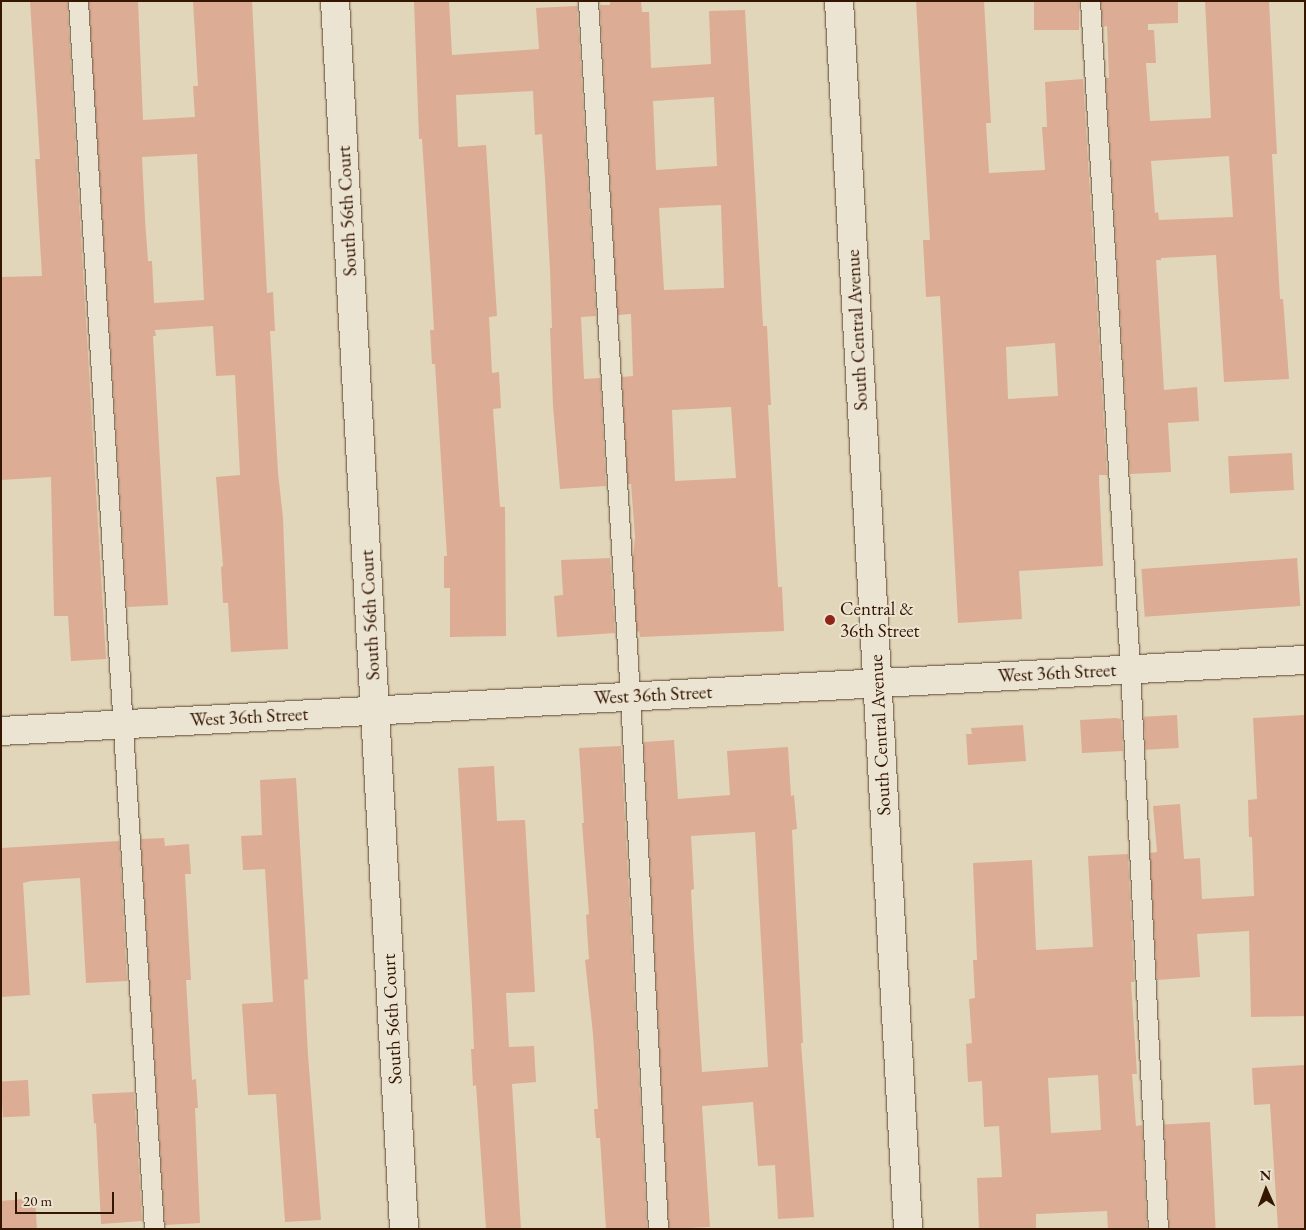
<!DOCTYPE html>
<html>
<head>
<meta charset="utf-8">
<style>
  body { margin:0 }
  #map { position:relative; width:1306px; height:1230px; overflow:hidden; background:#e1d6b9; font-family:"EB Garamond",serif }
  div>[style] { position:absolute }
  .building>* { inset:0; background:#ddac94; transform-origin:0 0 }
  .roads { filter:drop-shadow(0 0 1px #5f462f) drop-shadow(0 0 1px #5f462f) }
  .service>* { height:19px; margin:-9.5px; padding:0 9.5px; transform-origin:9.5px; border-radius:9.5px; background:#ece4d2 }
  .minor>* { height:28px; margin:-14px; padding:0 14px; transform-origin:14px; border-radius:14px; background:#ece4d2 }
  .secondary>* { height:28px; margin:-14px; padding:0 14px; transform-origin:14px; border-radius:14px; background:#ece4d2 }
  .dots>* { width:14px; height:14px; translate:-50% -50%; box-sizing:border-box; border:2px solid #ece4d2; border-radius:50% }
  span { translate:-50% -50%; white-space:nowrap; text-align:center; line-height:1.15; -webkit-text-stroke:4px #ece4d2; paint-order:stroke }
  .street-label { font-size:19px; color:#341601 }
  .poi-label { font-size:19px; color:#341601 }
  .left { translate:0 -50%; text-align:left }
  .frame { position:absolute; inset:0; border:2px solid #341601; pointer-events:none }
  .north { position:absolute; left:1241px; top:1165px; width:50px; height:50px; -webkit-text-stroke:4px #ece4d2; paint-order:stroke; rotate:358deg; font-size:14px; font-weight:700; line-height:20px; text-align:center; color:#341601 }
  .north::after { content:''; display:block; margin:auto; width:18px; height:22px; background:#341601; clip-path:polygon(50% 0,100% 100%,50% 72%,0 100%) }
  .scale { position:absolute; left:15px; top:1192px; width:99px; height:22px; box-sizing:border-box; border:2px solid #341601; border-top:0; padding-left:6px; font-size:15px; line-height:18px; white-space:nowrap; color:#341601; -webkit-text-stroke:4px #ece4d2; paint-order:stroke }
</style>
</head>
<body>
<div id="map">
  <div class="building">
    <div style="clip-path:polygon(30px 1px,67px 1px,106px 659px,71px 661px,68px 616px,54px 616px,51px 477px,1px 480px,1px 277px,42px 276px,35px 159px,40px 159px)"></div>
    <div style="clip-path:polygon(evenodd,89px 1px,138px 1px,143px 120px,195px 117px,193px 86px,198px 86px,193px 1px,252px 1px,267px 293px,273px 292px,275px 331px,270px 331px,278px 473px,283px 518px,288px 649px,231px 652px,228px 603px,223px 603px,221px 567px,223px 566px,216px 477px,240px 475px,235px 375px,216px 376px,213px 326px,155px 330px,156px 336px,153px 336px,168px 605px,127px 607px,89px 1px,197px 154px,204px 300px,154px 303px,152px 261px,148px 261px,145px 219px,142px 157px,197px 154px)"></div>
    <div style="clip-path:polygon(414px 1px,449px 1px,452px 55px,539px 49px,536px 8px,577px 6px,596px 316px,581px 317px,584px 379px,600px 378px,606px 486px,560px 489px,553px 406px,550px 328px,552px 328px,550px 270px,545px 179px,542px 134px,535px 135px,533px 91px,456px 95px,458px 147px,486px 145px,497px 316px,489px 317px,492px 373px,499px 372px,501px 408px,493px 409px,500px 507px,505px 507px,506px 636px,450px 637px,450px 588px,444px 588px,444px 556px,447px 556px,435px 364px,432px 364px,430px 330px,434px 330px,431px 277px,422px 139px,419px 139px)"></div>
    <div style="clip-path:polygon(evenodd,610px 1px,641px 1px,642px 12px,649px 12px,651px 68px,711px 64px,709px 11px,745px 10px,760px 272px,763px 326px,767px 326px,768px 347px,771px 405px,768px 405px,775px 534px,778px 587px,782px 587px,784px 631px,640px 637px,639px 631px,637px 632px,633px 556px,635px 537px,631px 484px,628px 484px,622px 377px,633px 376px,631px 314px,618px 315px,600px 5px,610px 5px,610px 1px,714px 97px,717px 166px,656px 170px,653px 101px,714px 97px,610px 1px,721px 205px,724px 288px,664px 290px,659px 208px,721px 205px,610px 1px,731px 407px,736px 478px,675px 481px,672px 410px,731px 407px)"></div>
    <div style="clip-path:polygon(evenodd,916px 1px,984px 1px,991px 123px,986px 123px,989px 173px,1045px 170px,1042px 127px,1047px 127px,1045px 82px,1083px 79px,1107px 475px,1099px 475px,1099px 480px,1103px 566px,1019px 571px,1022px 619px,958px 623px,940px 296px,926px 297px,923px 240px,930px 240px,916px 1px,1055px 343px,1058px 396px,1008px 399px,1006px 347px,1055px 343px)"></div>
    <div style="left:1034px;top:1px;width:45px;height:29px"></div>
    <div style="clip-path:polygon(evenodd,1101px 1px,1178px 1px,1178px 23px,1148px 24px,1148px 30px,1154px 30px,1156px 63px,1146px 63px,1150px 121px,1211px 118px,1205px 1px,1269px 1px,1277px 154px,1272px 154px,1280px 299px,1283px 299px,1289px 379px,1224px 382px,1216px 255px,1161px 258px,1161px 260px,1156px 260px,1164px 390px,1197px 387px,1199px 421px,1168px 423px,1171px 472px,1130px 474px,1106px 78px,1109px 78px,1107px 26px,1103px 27px,1101px 1px,1229px 156px,1233px 217px,1159px 220px,1158px 212px,1155px 213px,1151px 161px,1229px 156px)"></div>
    <div style="left:1292px;top:453px;width:37px;height:64px;rotate:87deg"></div>
    <div style="clip-path:polygon(610px 558px,615px 633px,557px 637px,554px 596px,563px 595px,561px 560px)"></div>
    <div style="left:1297px;top:558px;width:48px;height:156px;rotate:86deg"></div>
    <div style="left:1177px;top:715px;width:33px;height:33px;rotate:87deg"></div>
    <div style="clip-path:polygon(1305px 715px,1305px 1016px,1251px 1017px,1249px 931px,1197px 934px,1200px 977px,1157px 980px,1150px 853px,1157px 852px,1153px 806px,1180px 804px,1184px 859px,1200px 858px,1202px 899px,1254px 896px,1252px 837px,1249px 837px,1248px 800px,1257px 799px,1253px 718px)"></div>
    <div style="clip-path:polygon(1116px 718px,1121px 719px,1123px 751px,1082px 753px,1080px 720px)"></div>
    <div style="clip-path:polygon(1023px 725px,1026px 761px,968px 765px,966px 734px,972px 734px,971px 728px)"></div>
    <div style="clip-path:polygon(evenodd,674px 740px,678px 799px,730px 795px,727px 751px,788px 747px,791px 796px,794px 795px,797px 829px,792px 830px,803px 1043px,801px 1043px,814px 1217px,778px 1219px,775px 1165px,758px 1166px,753px 1102px,702px 1106px,710px 1227px,669px 1229px,644px 742px,674px 740px,755px 832px,768px 1067px,702px 1072px,694px 948px,691px 890px,694px 889px,691px 836px,755px 832px)"></div>
    <div style="clip-path:polygon(621px 746px,647px 1229px,606px 1229px,600px 1138px,596px 1138px,594px 1109px,598px 1109px,593px 1034px,585px 960px,589px 959px,586px 915px,589px 914px,582px 823px,584px 823px,579px 748px)"></div>
    <div style="clip-path:polygon(494px 766px,497px 821px,525px 820px,535px 992px,506px 993px,509px 1047px,534px 1046px,536px 1082px,512px 1084px,521px 1229px,486px 1229px,476px 1085px,473px 1086px,471px 1049px,474px 1049px,472px 1005px,458px 768px)"></div>
    <div style="clip-path:polygon(296px 778px,308px 979px,304px 980px,308px 1055px,321px 1220px,285px 1222px,276px 1094px,248px 1095px,242px 1004px,273px 1002px,265px 869px,243px 870px,241px 836px,262px 835px,260px 780px)"></div>
    <div style="clip-path:polygon(164px 838px,165px 846px,189px 844px,191px 874px,185px 874px,191px 980px,186px 980px,192px 1080px,196px 1079px,198px 1108px,195px 1108px,200px 1223px,165px 1225px,141px 839px)"></div>
    <div style="clip-path:polygon(119px 841px,127px 981px,86px 983px,80px 878px,31px 881px,23px 883px,30px 995px,1px 997px,1px 848px)"></div>
    <div style="clip-path:polygon(evenodd,1128px 854px,1134px 982px,1131px 982px,1137px 1074px,1132px 1074px,1136px 1126px,1142px 1125px,1147px 1229px,1108px 1229px,1107px 1211px,1036px 1214px,1036px 1229px,979px 1229px,977px 1178px,1002px 1177px,999px 1126px,984px 1127px,982px 1081px,968px 1082px,966px 1044px,972px 1043px,969px 999px,975px 998px,973px 960px,977px 960px,973px 863px,1032px 860px,1036px 950px,1093px 947px,1088px 856px,1128px 854px,1098px 1075px,1101px 1130px,1051px 1133px,1048px 1078px,1098px 1075px)"></div>
    <div style="clip-path:polygon(1305px 1065px,1305px 1229px,1278px 1229px,1270px 1104px,1254px 1105px,1252px 1068px)"></div>
    <div style="left:28px;top:1080px;width:36px;height:27px;rotate:87deg"></div>
    <div style="clip-path:polygon(134px 1092px,142px 1221px,101px 1224px,96px 1123px,94px 1124px,92px 1094px)"></div>
    <div style="left:1210px;top:1122px;width:107px;height:46px;rotate:87deg"></div>
    <div style="clip-path:polygon(35px 1198px,37px 1229px,1px 1229px,1px 1201px)"></div>
  </div>
  <div class="roads">
    <div class="service">
      <div style="left:78px;top:1px;width:1230px;rotate:86.46deg"></div>
      <div style="left:588px;top:1px;width:696px;rotate:86.54deg"></div>
      <div style="left:630px;top:696px;width:534px;rotate:86.99deg"></div>
      <div style="left:1090px;top:1px;width:669px;rotate:86.57deg"></div>
      <div style="left:1130px;top:669px;width:561px;rotate:87.14deg"></div>
    </div>
    <div class="minor">
      <div style="left:335px;top:1px;width:1230px;rotate:86.78deg"></div>
      <div style="left:1px;top:731px;width:1306px;rotate:-3.12deg"></div>
    </div>
    <div class="secondary">
      <div style="left:839px;top:1px;width:1230px;rotate:86.78deg"></div>
    </div>
  </div>
  <div class="dots">
    <div style="left:830px;top:620px;background:#8f2418"></div>
  </div>
  <div class="street-label">
    <span style="left:347px;top:211px;rotate:-93deg">South 56th Court</span>
    <span style="left:857px;top:330px;rotate:-93deg">South Central Avenue</span>
    <span style="left:370px;top:615px;rotate:-93deg">South 56th Court</span>
    <span style="left:1057px;top:673px;rotate:-3deg">West 36th Street</span>
    <span style="left:653px;top:695px;rotate:-3deg">West 36th Street</span>
    <span style="left:249px;top:717px;rotate:-3deg">West 36th Street</span>
    <span style="left:880px;top:735px;rotate:-93deg">South Central Avenue</span>
    <span style="left:392px;top:1019px;rotate:-93deg">South 56th Court</span>
  </div>
  <div class="poi-label">
    <span class="left" style="left:840px;top:620px">Central &amp;<br>36th Street</span>
  </div>
  <div class="frame"></div>
  <div class="north">N</div>
  <div class="scale">20 m</div>
</div>
</body>
</html>
